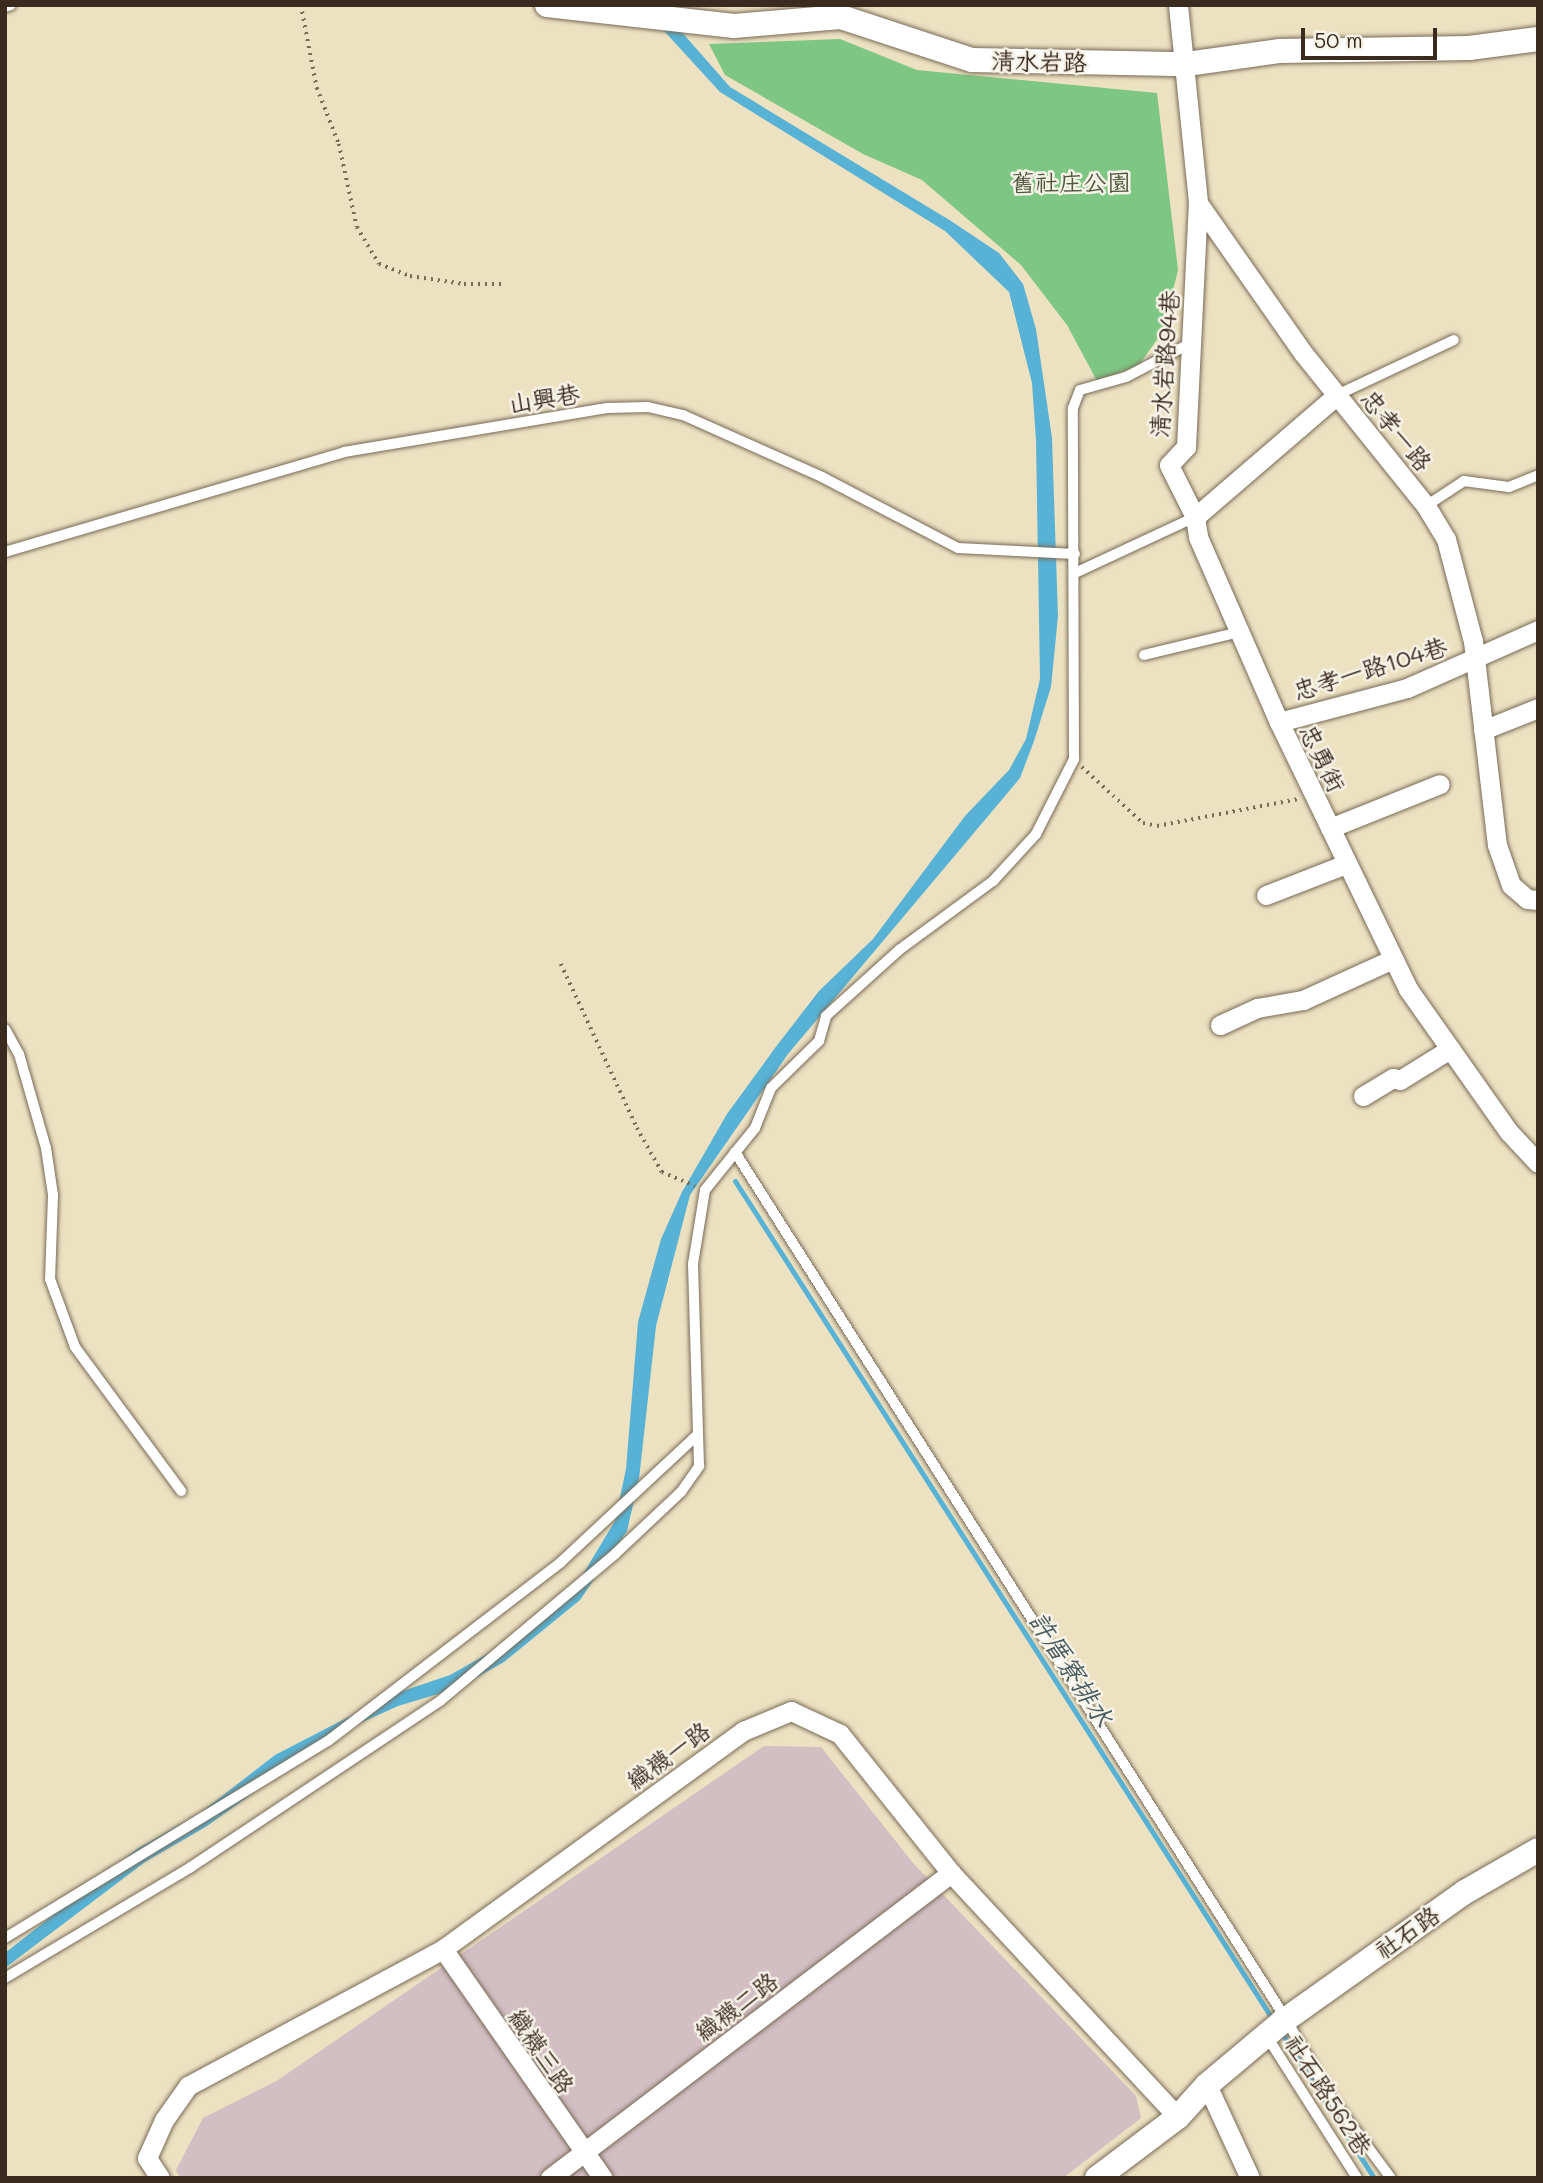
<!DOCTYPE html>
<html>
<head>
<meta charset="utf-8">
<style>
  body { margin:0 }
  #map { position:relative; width:1543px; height:2183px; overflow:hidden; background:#ece2c2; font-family:Mali,"LXGW WenKai TC",sans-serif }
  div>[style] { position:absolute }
  .industrial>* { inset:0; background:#d2bec3 }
  .green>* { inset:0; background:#7ec683 }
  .water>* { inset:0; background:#57b2d5 }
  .stream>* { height:5px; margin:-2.5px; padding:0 2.5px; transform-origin:2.5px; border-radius:2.5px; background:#57b2d5 }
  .path>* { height:3.5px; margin-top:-1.75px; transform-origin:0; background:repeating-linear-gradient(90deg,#796a57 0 2px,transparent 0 7px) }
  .roads { filter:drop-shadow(0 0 2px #796a57) drop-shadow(0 0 2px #796a57) }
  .service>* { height:10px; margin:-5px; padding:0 5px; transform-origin:5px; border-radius:5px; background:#fff }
  .minor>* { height:19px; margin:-9.5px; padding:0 9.5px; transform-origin:9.5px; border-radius:9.5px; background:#fff }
  .tertiary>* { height:24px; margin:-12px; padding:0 12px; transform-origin:12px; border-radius:12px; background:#fff }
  span { translate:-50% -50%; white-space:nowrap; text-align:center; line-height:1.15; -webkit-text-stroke:5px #f7f3e8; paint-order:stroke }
  .street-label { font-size:24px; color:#3b2a1e }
  .park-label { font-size:24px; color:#4f593c }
  .water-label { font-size:26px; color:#455a5e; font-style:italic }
  .frame { position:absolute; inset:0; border:7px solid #3b2a1e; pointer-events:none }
  .scale { position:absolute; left:1301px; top:28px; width:136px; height:32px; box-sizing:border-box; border:4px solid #3b2a1e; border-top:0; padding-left:9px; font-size:21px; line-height:24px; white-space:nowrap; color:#3b2a1e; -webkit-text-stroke:5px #f7f3e8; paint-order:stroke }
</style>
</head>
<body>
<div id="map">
  <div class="industrial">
    <div style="clip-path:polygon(764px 1746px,821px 1747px,913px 1863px,1136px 2096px,1141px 2118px,1063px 2178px,180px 2178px,176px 2170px,203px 2118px,278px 2080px)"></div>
  </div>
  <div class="green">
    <div style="clip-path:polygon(840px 39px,917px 70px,1157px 93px,1178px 270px,1163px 331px,1139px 365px,1097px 381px,1067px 325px,1021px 265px,922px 180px,863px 154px,725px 75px,709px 44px)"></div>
  </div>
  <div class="water">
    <div style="clip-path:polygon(658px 5px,730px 87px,951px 221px,999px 253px,1023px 284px,1036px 329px,1052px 438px,1058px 616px,1051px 687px,1034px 741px,1020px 778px,788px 1054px,690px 1195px,656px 1326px,639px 1479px,627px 1531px,580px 1600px,504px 1662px,458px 1688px,398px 1706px,334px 1735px,207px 1826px,145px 1862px,5px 1968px,5px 1953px,137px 1849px,200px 1813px,275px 1755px,391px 1695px,450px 1675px,496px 1649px,574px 1589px,615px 1521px,626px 1469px,638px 1322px,661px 1239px,682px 1192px,727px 1114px,775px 1048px,819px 991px,873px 939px,965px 816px,1009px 770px,1026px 739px,1040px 679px,1036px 440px,1032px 383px,1009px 292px,945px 231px,720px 92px,643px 8px)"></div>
  </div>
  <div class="stream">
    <div style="left:735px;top:1181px;width:997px;rotate:57.33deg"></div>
    <div style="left:1281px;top:2032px;width:173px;rotate:57.5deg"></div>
  </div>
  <div class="path">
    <div style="left:301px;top:5px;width:85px;rotate:79.1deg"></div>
    <div style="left:317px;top:88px;width:60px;rotate:68.6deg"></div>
    <div style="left:339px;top:144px;width:85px;rotate:77.8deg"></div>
    <div style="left:357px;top:227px;width:43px;rotate:59.3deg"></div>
    <div style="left:379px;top:264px;width:33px;rotate:21deg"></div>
    <div style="left:410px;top:276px;width:55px;rotate:8.4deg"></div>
    <div style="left:464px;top:284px;width:42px"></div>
    <div style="left:1082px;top:767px;width:83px;rotate:42.6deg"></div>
    <div style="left:1143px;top:823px;width:14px;rotate:12deg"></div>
    <div style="left:1157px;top:826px;width:144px;rotate:-10.8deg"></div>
    <div style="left:561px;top:964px;width:181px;rotate:65.1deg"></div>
    <div style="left:637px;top:1128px;width:51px;rotate:60.4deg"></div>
    <div style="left:662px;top:1172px;width:36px;rotate:23deg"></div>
  </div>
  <div class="roads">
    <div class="service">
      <div style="left:5px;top:7px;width:6px;rotate:-18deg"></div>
      <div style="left:1337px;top:395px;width:129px;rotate:-25.2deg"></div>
      <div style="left:1426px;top:506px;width:45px;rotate:-33.3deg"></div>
      <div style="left:1464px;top:481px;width:45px;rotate:7.6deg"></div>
      <div style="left:1509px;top:487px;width:31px;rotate:-22deg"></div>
      <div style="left:5px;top:552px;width:353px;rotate:-16.4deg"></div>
      <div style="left:344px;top:452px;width:268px;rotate:-9.5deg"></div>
      <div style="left:608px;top:408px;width:40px;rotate:-1.4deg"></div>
      <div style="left:648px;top:407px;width:36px;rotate:13deg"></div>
      <div style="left:683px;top:415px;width:152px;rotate:24deg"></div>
      <div style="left:822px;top:477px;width:153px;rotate:27.6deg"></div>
      <div style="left:958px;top:548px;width:117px;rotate:2.9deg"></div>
      <div style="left:1075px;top:573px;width:132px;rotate:-25deg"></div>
      <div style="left:1144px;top:655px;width:98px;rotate:-13.6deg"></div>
      <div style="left:5px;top:1029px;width:29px;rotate:61deg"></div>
      <div style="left:19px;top:1054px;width:98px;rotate:74deg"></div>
      <div style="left:46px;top:1148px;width:48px;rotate:81.5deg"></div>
      <div style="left:53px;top:1195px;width:84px;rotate:92deg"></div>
      <div style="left:50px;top:1279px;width:72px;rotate:69.8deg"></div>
      <div style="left:75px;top:1347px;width:179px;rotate:53.6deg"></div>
      <div style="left:735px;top:1152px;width:1027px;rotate:57.56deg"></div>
      <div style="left:1286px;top:2019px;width:89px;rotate:60.3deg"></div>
      <div style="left:1330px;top:2096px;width:102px;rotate:53.4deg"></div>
      <div style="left:5px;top:1938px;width:378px;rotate:-31.4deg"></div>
      <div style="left:328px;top:1741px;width:294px;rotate:-37.5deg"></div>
      <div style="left:561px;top:1562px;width:186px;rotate:-43deg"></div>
      <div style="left:5px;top:1978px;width:217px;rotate:-30.8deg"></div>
      <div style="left:191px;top:1867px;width:299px;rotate:-33.7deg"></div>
      <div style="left:440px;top:1701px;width:229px;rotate:-40deg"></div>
      <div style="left:615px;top:1554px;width:91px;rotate:-43.2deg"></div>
      <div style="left:681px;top:1492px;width:32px;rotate:-55deg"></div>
      <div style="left:699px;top:1466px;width:202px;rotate:-91.7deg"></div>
      <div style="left:693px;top:1264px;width:75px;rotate:-80.8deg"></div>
      <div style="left:705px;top:1190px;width:80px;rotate:-51.1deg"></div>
      <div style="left:755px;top:1128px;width:43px;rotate:-68.2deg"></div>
      <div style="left:771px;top:1088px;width:67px;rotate:-44.4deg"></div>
      <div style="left:819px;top:1041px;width:26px;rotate:-74deg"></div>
      <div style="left:826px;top:1016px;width:98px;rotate:-42.1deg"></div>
      <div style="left:899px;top:950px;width:117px;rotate:-36.3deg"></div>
      <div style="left:993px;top:881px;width:64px;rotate:-47.5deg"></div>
      <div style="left:1036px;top:834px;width:84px;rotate:-63.1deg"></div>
      <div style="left:1074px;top:759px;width:351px;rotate:-90.2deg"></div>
      <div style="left:1073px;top:408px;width:19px;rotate:-69deg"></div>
      <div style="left:1080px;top:390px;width:48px;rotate:-15.8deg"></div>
      <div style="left:1126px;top:377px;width:73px;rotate:-27.6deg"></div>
      <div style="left:1266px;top:2035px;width:169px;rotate:57.5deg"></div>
    </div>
    <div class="minor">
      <div style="left:1178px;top:5px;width:199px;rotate:84.2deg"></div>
      <div style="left:1198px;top:203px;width:183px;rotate:55deg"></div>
      <div style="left:1303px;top:353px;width:196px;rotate:51.2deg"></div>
      <div style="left:1426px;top:506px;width:39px;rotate:59deg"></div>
      <div style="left:1446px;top:539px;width:106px;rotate:75.2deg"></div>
      <div style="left:1473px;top:641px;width:205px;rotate:83.3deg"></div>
      <div style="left:1497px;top:845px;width:42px;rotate:70.7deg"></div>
      <div style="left:1511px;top:885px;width:21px;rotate:41deg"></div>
      <div style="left:1527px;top:899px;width:11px;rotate:5deg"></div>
      <div style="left:1337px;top:395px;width:187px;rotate:139.3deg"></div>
      <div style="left:1195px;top:517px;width:20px;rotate:81deg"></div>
      <div style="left:1198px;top:537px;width:202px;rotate:66.4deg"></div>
      <div style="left:1279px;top:722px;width:297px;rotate:64.2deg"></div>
      <div style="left:1408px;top:989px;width:175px;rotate:54.8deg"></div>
      <div style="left:1509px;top:1132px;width:42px;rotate:46.9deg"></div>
      <div style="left:1195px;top:517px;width:58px;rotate:-116.6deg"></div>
      <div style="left:1169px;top:465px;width:25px;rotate:-47deg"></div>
      <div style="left:1186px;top:447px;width:244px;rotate:-87.2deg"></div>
      <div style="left:1279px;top:722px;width:132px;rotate:-14.9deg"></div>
      <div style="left:1407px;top:688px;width:143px;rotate:-23.9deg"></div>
      <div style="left:1483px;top:730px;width:59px;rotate:-21.8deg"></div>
      <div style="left:1330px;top:828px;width:118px;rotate:-21.8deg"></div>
      <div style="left:1266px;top:895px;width:86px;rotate:-21.2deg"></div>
      <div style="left:1220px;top:1025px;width:41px;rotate:-24.7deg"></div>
      <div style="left:1257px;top:1008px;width:47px;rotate:-9.9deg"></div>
      <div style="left:1303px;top:1000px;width:99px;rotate:-24.5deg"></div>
      <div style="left:1363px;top:1096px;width:35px;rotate:-31deg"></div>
      <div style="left:1393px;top:1078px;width:7px;rotate:16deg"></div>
      <div style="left:1400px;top:1080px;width:59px;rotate:-31.8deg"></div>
      <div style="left:443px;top:1949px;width:279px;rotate:55.1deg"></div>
      <div style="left:1207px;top:2085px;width:102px;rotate:65.2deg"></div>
      <div style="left:160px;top:2178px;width:24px;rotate:-123deg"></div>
      <div style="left:147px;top:2158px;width:42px;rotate:-65.9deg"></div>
      <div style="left:164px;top:2120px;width:42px;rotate:-54.8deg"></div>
      <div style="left:188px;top:2086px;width:289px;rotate:-28.2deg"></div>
      <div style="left:443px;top:1949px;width:371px;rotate:-36deg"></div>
      <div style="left:743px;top:1731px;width:52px;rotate:-22.6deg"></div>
      <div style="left:791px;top:1711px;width:54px;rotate:25.1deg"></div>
      <div style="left:840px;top:1734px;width:178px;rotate:51.4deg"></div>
      <div style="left:951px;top:1873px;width:333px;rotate:47.1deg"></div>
      <div style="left:550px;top:2178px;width:504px;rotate:-37.26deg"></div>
    </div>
    <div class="tertiary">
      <div style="left:547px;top:5px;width:188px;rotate:6.4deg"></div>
      <div style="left:734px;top:26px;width:107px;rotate:-4.8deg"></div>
      <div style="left:841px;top:17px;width:138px;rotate:18.2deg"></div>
      <div style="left:972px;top:60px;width:215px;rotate:1.1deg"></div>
      <div style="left:1187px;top:64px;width:94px;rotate:-8deg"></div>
      <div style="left:1280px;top:51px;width:189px;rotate:-0.9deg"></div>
      <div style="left:1469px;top:48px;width:70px;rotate:-7.4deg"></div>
      <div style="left:1097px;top:2178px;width:101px;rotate:-37deg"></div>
      <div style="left:1178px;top:2117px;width:43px;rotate:-47.8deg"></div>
      <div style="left:1207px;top:2085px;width:98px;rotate:-40deg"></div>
      <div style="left:1282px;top:2022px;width:224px;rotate:-35.4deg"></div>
      <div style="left:1465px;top:1892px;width:84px;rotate:-29.9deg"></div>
    </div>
  </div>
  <div class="street-label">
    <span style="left:1039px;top:61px;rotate:1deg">清水岩路</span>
    <span style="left:1164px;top:364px;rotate:-86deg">清水岩路94巷</span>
    <span style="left:544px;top:398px;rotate:-9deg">山興巷</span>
    <span style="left:1397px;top:430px;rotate:51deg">忠孝一路</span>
    <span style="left:1370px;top:668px;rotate:-17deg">忠孝一路104巷</span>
    <span style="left:1323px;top:758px;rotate:64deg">忠勇街</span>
    <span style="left:668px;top:1755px;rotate:-36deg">織襪一路</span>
    <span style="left:1407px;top:1932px;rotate:-35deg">社石路</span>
    <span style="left:736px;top:2006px;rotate:-37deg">織襪二路</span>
    <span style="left:542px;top:2051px;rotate:56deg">織襪三路</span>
    <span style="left:1329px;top:2095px;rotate:57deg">社石路562巷</span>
  </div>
  <div class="park-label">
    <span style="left:1071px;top:182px">舊社庄公園</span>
  </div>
  <div class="water-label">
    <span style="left:1071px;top:1669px;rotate:57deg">許厝寮排水</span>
  </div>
  <div class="frame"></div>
  <div class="scale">50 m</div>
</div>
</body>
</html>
